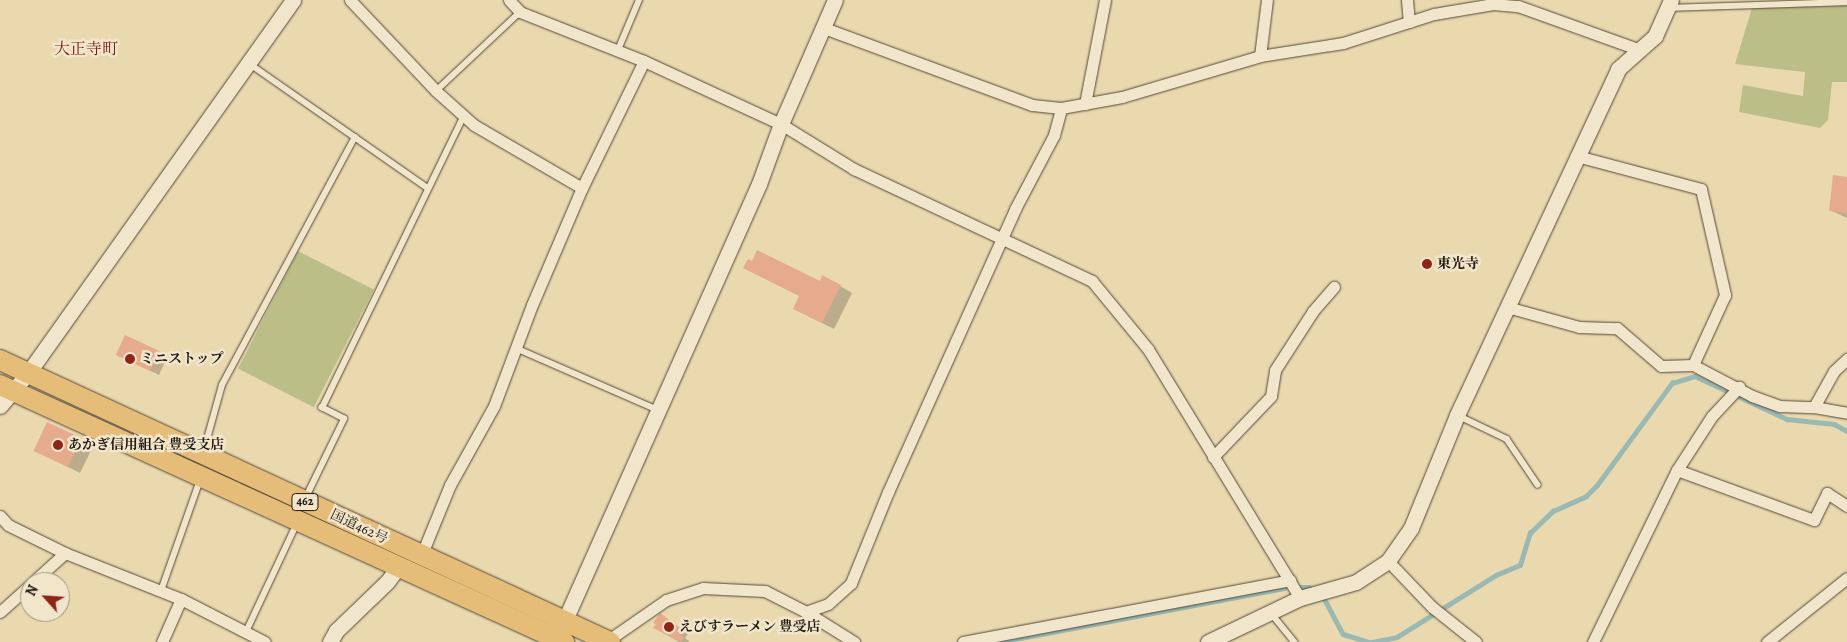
<!DOCTYPE html>
<html>
<head>
<meta charset="utf-8">
<style>
  body { margin:0 }
  #map { position:relative; width:1847px; height:642px; overflow:hidden; background:#ead9af; font-family:Alegreya,"Noto Serif JP",serif }
  div>[style] { position:absolute }
  .green>* { inset:0; background:#bcbe87; transform-origin:0 0 }
  .shadow>* { inset:0; background:#0003 }
  .stream>* { height:4.5px; margin:-2.25px; padding:0 2.25px; transform-origin:2.25px; border-radius:2.25px; background:#9ab9b3 }
  .building>* { inset:0; background:#e6aa8d; transform-origin:0 0 }
  .roads { filter:drop-shadow(0 0 1px #534838) drop-shadow(0 0 1px #534838) }
  .service>* { height:5.5px; margin:-2.75px; padding:0 2.75px; transform-origin:2.75px; border-radius:2.75px; background:#f1e6cb }
  .minor>* { height:11px; margin:-5.5px; padding:0 5.5px; transform-origin:5.5px; border-radius:5.5px; background:#f1e6cb }
  .tertiary>* { height:15px; margin:-7.5px; padding:0 7.5px; transform-origin:7.5px; border-radius:7.5px; background:#f1e6cb }
  .trunk>* { height:20px; margin:-10px; padding:0 10px; transform-origin:10px; border-radius:10px; background:#e5bc78 }
  .dots>* { width:14px; height:14px; translate:-50% -50%; box-sizing:border-box; border:2px solid #f1e6cb; border-radius:50% }
  span { translate:-50% -50%; white-space:nowrap; text-align:center; line-height:1.15; -webkit-text-stroke:5px #f1e6cb; paint-order:stroke }
  .shield-label span { padding:1px 4px; background:#f1e6cb; border:1px solid; border-radius:4px; -webkit-text-stroke-width:0 }
  .shield-label { font-size:12px; color:#211810; font-weight:700 }
  .poi-label { font-size:14px; color:#211810; font-weight:700 }
  .left { translate:0 -50%; text-align:left }
  .street-label { font-size:14px; color:#211810 }
  .quarter-label { font-size:16px; color:#7a1f14 }
  .north { position:absolute; left:20px; top:572px; width:50px; height:50px; box-sizing:border-box; background:#f1e6cb; border:1px solid #9e9480; border-radius:50%; rotate:296deg; font-size:14px; font-weight:700; line-height:20px; text-align:center; color:#211810 }
  .north::after { content:''; display:block; margin:auto; width:18px; height:22px; background:#8f2418; clip-path:polygon(50% 0,100% 100%,50% 72%,0 100%) }
</style>
</head>
<body>
<div id="map">
  <div class="green">
    <div style="clip-path:polygon(1847px 5px,1847px 82px,1832px 82px,1828px 120px,1820px 128px,1739px 112px,1743px 85px,1803px 96px,1805px 72px,1735px 64px,1752px 8px)"></div>
    <div style="left:298px;top:251px;width:85px;height:132px;rotate:27deg"></div>
  </div>
  <div class="shadow">
    <div style="clip-path:polygon(1847px 178px,1847px 218px,1830px 210px)"></div>
    <div style="clip-path:polygon(820px 283px,840px 286px,852px 293px,834px 329px,806px 315px)"></div>
    <div style="clip-path:polygon(126px 337px,167px 357px,159px 375px,126px 359px)"></div>
    <div style="clip-path:polygon(48px 424px,93px 446px,80px 473px,48px 457px)"></div>
    <div style="clip-path:polygon(661px 614px,688px 634px,685px 638px,690px 642px,679px 642px,660px 631px)"></div>
  </div>
  <div class="stream">
    <div style="left:1298px;top:587px;width:12px"></div>
    <div style="left:1325px;top:600px;width:38px;rotate:62deg"></div>
    <div style="left:1343px;top:634px;width:27px;rotate:17deg"></div>
    <div style="left:999px;top:642px;width:290px;rotate:-10.7deg"></div>
    <div style="left:1372px;top:642px;width:25px;rotate:-11deg"></div>
    <div style="left:1397px;top:637px;width:117px;rotate:-32.1deg"></div>
    <div style="left:1496px;top:575px;width:26px;rotate:-23deg"></div>
    <div style="left:1520px;top:565px;width:34px;rotate:-73deg"></div>
    <div style="left:1530px;top:533px;width:32px;rotate:-44deg"></div>
    <div style="left:1553px;top:511px;width:36px;rotate:-24deg"></div>
    <div style="left:1586px;top:496px;width:16px;rotate:-45deg"></div>
    <div style="left:1597px;top:485px;width:127px;rotate:-53.7deg"></div>
    <div style="left:1672px;top:383px;width:24px;rotate:-17deg"></div>
    <div style="left:1695px;top:376px;width:102px;rotate:25.1deg"></div>
    <div style="left:1787px;top:419px;width:47px;rotate:6.1deg"></div>
    <div style="left:1834px;top:424px;width:15px;rotate:28deg"></div>
  </div>
  <div class="building">
    <div style="clip-path:polygon(1833px 175px,1847px 177px,1847px 213px,1829px 211px)"></div>
    <div style="clip-path:polygon(757px 250px,820px 281px,822px 275px,841px 285px,822px 323px,793px 309px,799px 296px,743px 268px,748px 259px,752px 261px)"></div>
    <div style="left:125px;top:335px;width:38px;height:22px;rotate:25deg"></div>
    <div style="left:47px;top:422px;width:38px;height:32px;rotate:25deg"></div>
    <div style="clip-path:polygon(660px 613px,681px 629px,678px 632px,684px 638px,681px 642px,653px 628px,656px 624px,653px 623px)"></div>
  </div>
  <div class="roads">
    <div class="service">
      <div style="left:1669px;top:8px;width:178px;rotate:-1.9deg"></div>
      <div style="left:618px;top:50px;width:54px;rotate:-67.2deg"></div>
      <div style="left:250px;top:64px;width:217px;rotate:34.9deg"></div>
      <div style="left:436px;top:91px;width:115px;rotate:-43.2deg"></div>
      <div style="left:516px;top:348px;width:155px;rotate:23.6deg"></div>
      <div style="left:1457px;top:415px;width:55px;rotate:25.6deg"></div>
      <div style="left:1507px;top:439px;width:55px;rotate:56deg"></div>
      <div style="left:204px;top:450px;width:67px;rotate:-74.5deg"></div>
      <div style="left:222px;top:385px;width:281px;rotate:-61.8deg"></div>
      <div style="left:306px;top:497px;width:87px;rotate:-64deg"></div>
      <div style="left:344px;top:419px;width:25px;rotate:-153deg"></div>
      <div style="left:322px;top:408px;width:325px;rotate:-64.1deg"></div>
      <div style="left:161px;top:591px;width:118px;rotate:-70.6deg"></div>
      <div style="left:1272px;top:614px;width:36px;rotate:51deg"></div>
      <div style="left:246px;top:632px;width:120px;rotate:-64.9deg"></div>
    </div>
    <div class="minor">
      <div style="left:350px;top:0;width:125px;rotate:46.6deg"></div>
      <div style="left:436px;top:91px;width:51px;rotate:41.8deg"></div>
      <div style="left:474px;top:125px;width:125px;rotate:30.3deg"></div>
      <div style="left:509px;top:0;width:16px;rotate:47deg"></div>
      <div style="left:520px;top:12px;width:133px;rotate:21.6deg"></div>
      <div style="left:644px;top:61px;width:151px;rotate:24.7deg"></div>
      <div style="left:781px;top:124px;width:86px;rotate:31.7deg"></div>
      <div style="left:854px;top:169px;width:263px;rotate:25.2deg"></div>
      <div style="left:1092px;top:281px;width:88px;rotate:50.5deg"></div>
      <div style="left:1148px;top:349px;width:292px;rotate:58.6deg"></div>
      <div style="left:1407px;top:0;width:22px;rotate:85deg"></div>
      <div style="left:824px;top:28px;width:222px;rotate:20.3deg"></div>
      <div style="left:1032px;top:105px;width:29px;rotate:6deg"></div>
      <div style="left:1061px;top:108px;width:62px;rotate:-10.2deg"></div>
      <div style="left:1122px;top:97px;width:144px;rotate:-16.5deg"></div>
      <div style="left:1260px;top:56px;width:84px;rotate:-8.9deg"></div>
      <div style="left:1343px;top:43px;width:96px;rotate:-17.7deg"></div>
      <div style="left:1434px;top:14px;width:60px;rotate:-9.6deg"></div>
      <div style="left:1493px;top:4px;width:25px;rotate:5deg"></div>
      <div style="left:1518px;top:6px;width:130px;rotate:19.8deg"></div>
      <div style="left:1260px;top:56px;width:56px;rotate:-82.9deg"></div>
      <div style="left:1085px;top:104px;width:106px;rotate:-79.1deg"></div>
      <div style="left:1577px;top:156px;width:128px;rotate:14.9deg"></div>
      <div style="left:1701px;top:189px;width:109px;rotate:77.2deg"></div>
      <div style="left:1725px;top:295px;width:77px;rotate:114.6deg"></div>
      <div style="left:1507px;top:307px;width:75px;rotate:15.5deg"></div>
      <div style="left:1579px;top:327px;width:38px;rotate:2deg"></div>
      <div style="left:1617px;top:328px;width:58px;rotate:40.8deg"></div>
      <div style="left:1661px;top:366px;width:32px;rotate:-2deg"></div>
      <div style="left:1693px;top:365px;width:67px;rotate:27.7deg"></div>
      <div style="left:1752px;top:396px;width:30px;rotate:20deg"></div>
      <div style="left:1780px;top:406px;width:34px;rotate:2deg"></div>
      <div style="left:1814px;top:407px;width:34px;rotate:10deg"></div>
      <div style="left:1814px;top:407px;width:41px;rotate:-60.9deg"></div>
      <div style="left:1834px;top:371px;width:18px;rotate:-43deg"></div>
      <div style="left:1213px;top:457px;width:84px;rotate:-46.4deg"></div>
      <div style="left:1271px;top:396px;width:26px;rotate:-81deg"></div>
      <div style="left:1275px;top:370px;width:70px;rotate:-57.2deg"></div>
      <div style="left:1313px;top:311px;width:32px;rotate:-49deg"></div>
      <div style="left:1677px;top:470px;width:146px;rotate:20.1deg"></div>
      <div style="left:1814px;top:520px;width:30px;rotate:-64deg"></div>
      <div style="left:1827px;top:493px;width:24px;rotate:33deg"></div>
      <div style="left:0;top:516px;width:12px;rotate:48deg"></div>
      <div style="left:8px;top:525px;width:64px;rotate:26.2deg"></div>
      <div style="left:65px;top:553px;width:125px;rotate:21.6deg"></div>
      <div style="left:181px;top:599px;width:94px;rotate:27.1deg"></div>
      <div style="left:421px;top:556px;width:77px;rotate:-67.8deg"></div>
      <div style="left:450px;top:485px;width:90px;rotate:-60.9deg"></div>
      <div style="left:494px;top:406px;width:108px;rotate:-69.4deg"></div>
      <div style="left:532px;top:305px;width:127px;rotate:-66.9deg"></div>
      <div style="left:582px;top:188px;width:141px;rotate:-64deg"></div>
      <div style="left:1388px;top:561px;width:64px;rotate:46.3deg"></div>
      <div style="left:1432px;top:607px;width:56px;rotate:38.5deg"></div>
      <div style="left:33px;top:582px;width:43px;rotate:-42.2deg"></div>
      <div style="left:0;top:612px;width:40px;rotate:-42deg"></div>
      <div style="left:806px;top:612px;width:57px;rotate:32deg"></div>
      <div style="left:607px;top:641px;width:72px;rotate:-34.8deg"></div>
      <div style="left:666px;top:600px;width:39px;rotate:-18deg"></div>
      <div style="left:703px;top:588px;width:62px;rotate:2.8deg"></div>
      <div style="left:765px;top:591px;width:46px;rotate:27.1deg"></div>
      <div style="left:806px;top:612px;width:23px;rotate:-20deg"></div>
      <div style="left:828px;top:604px;width:31px;rotate:-42deg"></div>
      <div style="left:851px;top:583px;width:98px;rotate:-67.9deg"></div>
      <div style="left:888px;top:492px;width:310px;rotate:-65.8deg"></div>
      <div style="left:1015px;top:209px;width:84px;rotate:-62.2deg"></div>
      <div style="left:1054px;top:135px;width:28px;rotate:-75deg"></div>
      <div style="left:162px;top:642px;width:47px;rotate:-66.2deg"></div>
      <div style="left:963px;top:642px;width:333px;rotate:-10.7deg"></div>
      <div style="left:1593px;top:642px;width:191px;rotate:-64deg"></div>
      <div style="left:1677px;top:470px;width:64px;rotate:-57.1deg"></div>
      <div style="left:1712px;top:416px;width:40px;rotate:-47deg"></div>
      <div style="left:1767px;top:642px;width:102px;rotate:-38.7deg"></div>
    </div>
    <div class="tertiary">
      <div style="left:0;top:406px;width:43px;rotate:-49.7deg"></div>
      <div style="left:28px;top:373px;width:458px;rotate:-54.6deg"></div>
      <div style="left:560px;top:631px;width:489px;rotate:-66deg"></div>
      <div style="left:759px;top:184px;width:64px;rotate:-69.9deg"></div>
      <div style="left:781px;top:124px;width:135px;rotate:-66.5deg"></div>
      <div style="left:330px;top:642px;width:13px;rotate:-61deg"></div>
      <div style="left:336px;top:631px;width:71px;rotate:-43.9deg"></div>
      <div style="left:387px;top:582px;width:20px;rotate:-53deg"></div>
      <div style="left:1208px;top:642px;width:102px;rotate:-25.6deg"></div>
      <div style="left:1300px;top:598px;width:58px;rotate:-15.9deg"></div>
      <div style="left:1356px;top:582px;width:38px;rotate:-33deg"></div>
      <div style="left:1388px;top:561px;width:40px;rotate:-55.1deg"></div>
      <div style="left:1411px;top:528px;width:122px;rotate:-67.8deg"></div>
      <div style="left:1457px;top:415px;width:382px;rotate:-65deg"></div>
      <div style="left:1618px;top:69px;width:50px;rotate:-41.7deg"></div>
      <div style="left:1655px;top:36px;width:39px;rotate:-66deg"></div>
    </div>
    <div class="trunk">
      <div style="left:0;top:360px;width:672px;rotate:24.81deg"></div>
      <div style="left:0;top:385px;width:620px;rotate:24.5deg"></div>
    </div>
  </div>
  <div class="dots">
    <div style="left:1427px;top:264px;background:#8f2418"></div>
    <div style="left:130px;top:359px;background:#8f2418"></div>
    <div style="left:58px;top:445px;background:#8f2418"></div>
    <div style="left:669px;top:627px;background:#8f2418"></div>
  </div>
  <div class="shield-label">
    <span style="left:305px;top:502px">462</span>
  </div>
  <div class="poi-label">
    <span class="left" style="left:1437px;top:264px">東光寺</span>
    <span class="left" style="left:140px;top:359px">ミニストップ</span>
    <span class="left" style="left:68px;top:445px">あかぎ信用組合 豊受支店</span>
    <span class="left" style="left:679px;top:627px">えびすラーメン 豊受店</span>
  </div>
  <div class="street-label">
    <span style="left:359px;top:527px;rotate:25deg">国道462号</span>
  </div>
  <div class="quarter-label">
    <span style="left:86px;top:49px">大正寺町</span>
  </div>
  <div class="north">N</div>
</div>
</body>
</html>
